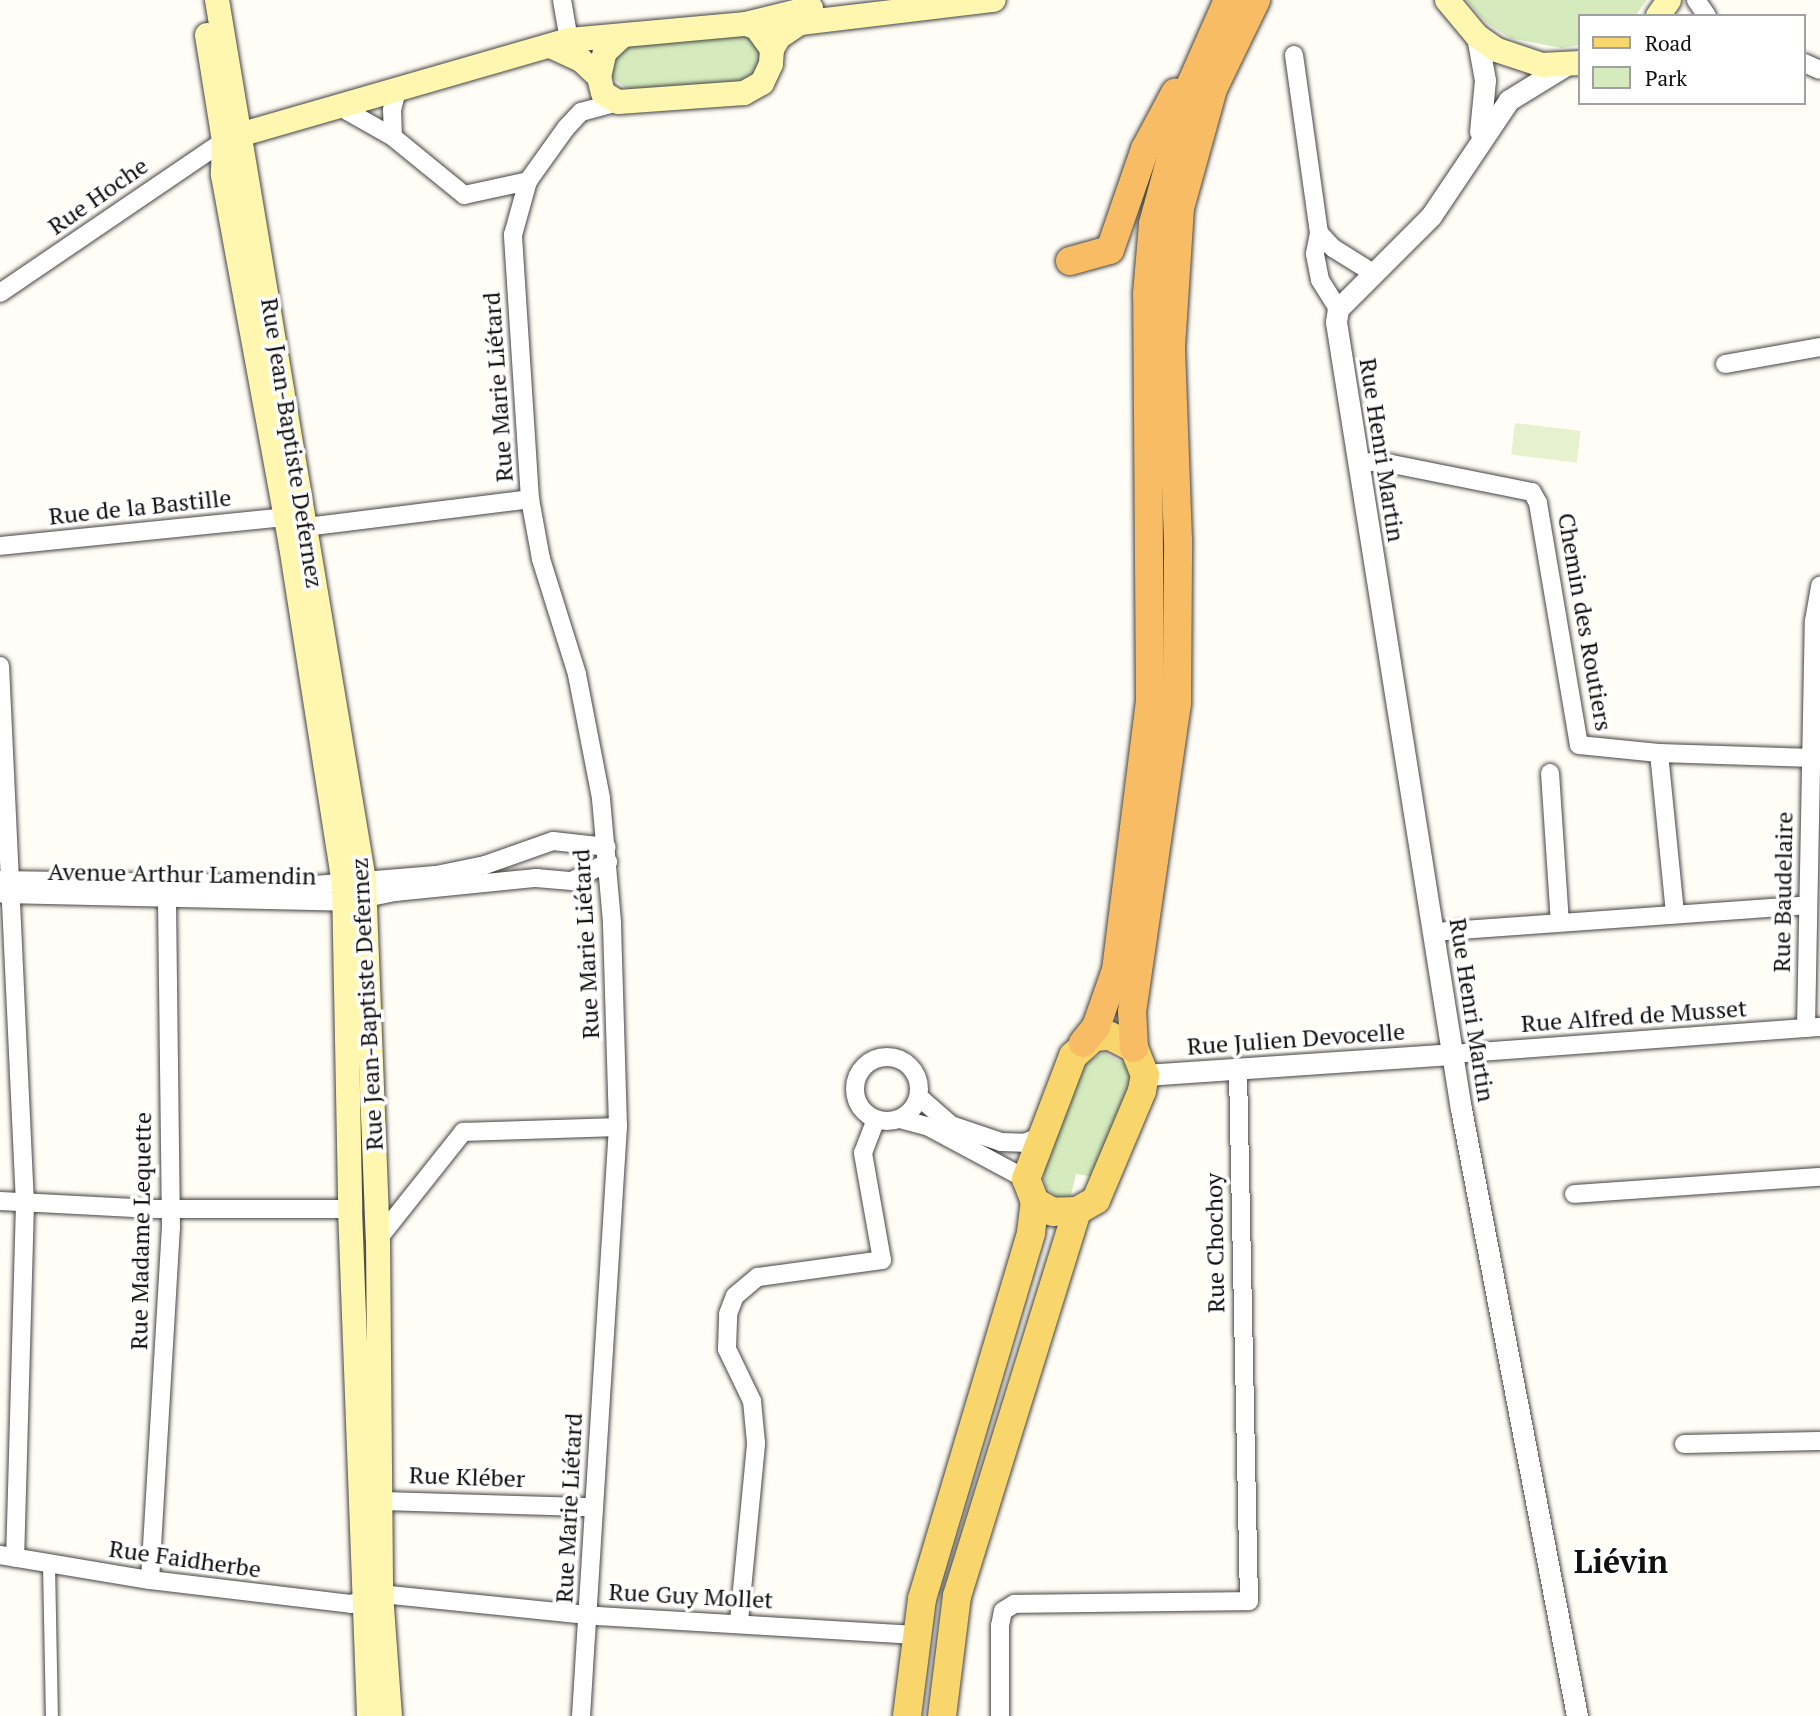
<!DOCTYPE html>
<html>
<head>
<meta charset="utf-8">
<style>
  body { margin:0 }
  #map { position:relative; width:1820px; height:1716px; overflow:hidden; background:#fffdf5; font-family:"PT Serif",serif }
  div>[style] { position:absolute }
  .green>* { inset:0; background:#d5ebbd }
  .pitch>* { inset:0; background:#e6f2cf; transform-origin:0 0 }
  .roads { filter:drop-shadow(0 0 2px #444) drop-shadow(0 0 2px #444) }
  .pedestrian>* { height:12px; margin:-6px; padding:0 6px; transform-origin:6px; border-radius:6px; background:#fff }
  .minor>* { height:18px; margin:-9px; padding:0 9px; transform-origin:9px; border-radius:9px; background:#fff }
  .minor>.ring { margin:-9px; padding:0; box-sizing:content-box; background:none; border:18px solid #fff; border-radius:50% }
  .tertiary>* { height:21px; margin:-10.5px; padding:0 10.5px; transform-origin:10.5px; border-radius:10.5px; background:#fff }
  .secondary>* { height:24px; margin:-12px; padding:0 12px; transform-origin:12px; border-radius:12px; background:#fff6b0 }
  .primary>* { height:28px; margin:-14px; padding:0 14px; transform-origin:14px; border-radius:14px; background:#f9d66b }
  .trunk>* { height:28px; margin:-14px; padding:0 14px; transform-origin:14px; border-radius:14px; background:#f7bc64 }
  span { translate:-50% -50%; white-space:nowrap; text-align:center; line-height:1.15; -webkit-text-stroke:7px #fff; paint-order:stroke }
  .street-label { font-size:24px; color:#111 }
  .district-label { font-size:32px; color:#111; font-weight:700 }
  .legend { position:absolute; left:1578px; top:14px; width:228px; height:91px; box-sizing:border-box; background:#fff; border:2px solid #a0a0a0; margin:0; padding:9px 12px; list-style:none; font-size:21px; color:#111 }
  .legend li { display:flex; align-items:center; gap:14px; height:35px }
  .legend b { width:35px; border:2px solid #a0a0a0 }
</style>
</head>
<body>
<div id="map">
  <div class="green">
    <div style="clip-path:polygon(1466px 0,1647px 0,1635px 16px,1580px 16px,1580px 45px,1561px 48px,1510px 38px,1487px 23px)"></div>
    <div style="clip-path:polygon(743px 33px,760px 49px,761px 62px,747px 81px,634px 94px,613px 78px,611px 64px,616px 54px,631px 44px)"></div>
    <div style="clip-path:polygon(1104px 1053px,1127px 1065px,1131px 1083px,1095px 1177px,1076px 1174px,1070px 1199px,1057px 1197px,1046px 1187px,1043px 1171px,1085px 1062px)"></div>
  </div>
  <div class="pitch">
    <div style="left:1515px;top:423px;width:66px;height:32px;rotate:7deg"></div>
  </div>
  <div class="roads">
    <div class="pedestrian">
      <div style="left:49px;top:1564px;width:152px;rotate:88.9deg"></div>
    </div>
    <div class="minor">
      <div style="left:562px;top:0;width:41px;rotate:80.1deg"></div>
      <div style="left:1696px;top:0;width:19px;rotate:55deg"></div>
      <div style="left:1294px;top:55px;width:180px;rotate:82deg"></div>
      <div style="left:1319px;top:233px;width:21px;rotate:101deg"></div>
      <div style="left:1315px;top:254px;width:26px;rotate:79deg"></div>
      <div style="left:1320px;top:280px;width:34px;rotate:58deg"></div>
      <div style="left:1804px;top:63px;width:17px;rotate:24deg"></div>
      <div style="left:340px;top:107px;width:61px;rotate:29.5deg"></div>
      <div style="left:393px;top:137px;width:92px;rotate:39.2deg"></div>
      <div style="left:464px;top:195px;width:66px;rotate:-12.3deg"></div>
      <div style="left:393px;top:137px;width:27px;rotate:-92deg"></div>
      <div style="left:392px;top:110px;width:21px;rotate:-76deg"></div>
      <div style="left:1319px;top:233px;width:21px;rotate:47deg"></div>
      <div style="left:1333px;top:248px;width:47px;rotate:32deg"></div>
      <div style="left:0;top:293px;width:271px;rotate:-34.2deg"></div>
      <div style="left:1725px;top:364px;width:97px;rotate:-10.1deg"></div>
      <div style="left:1359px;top:464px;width:18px;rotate:-9deg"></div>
      <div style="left:1377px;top:461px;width:158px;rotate:11.3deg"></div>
      <div style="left:1532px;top:492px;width:13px;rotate:61deg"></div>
      <div style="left:1538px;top:503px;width:245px;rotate:80.4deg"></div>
      <div style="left:1579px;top:745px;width:80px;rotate:5.7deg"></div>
      <div style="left:1659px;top:753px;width:154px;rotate:1.9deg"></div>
      <div style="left:306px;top:527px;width:226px;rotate:-7.1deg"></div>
      <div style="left:0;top:546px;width:287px;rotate:-5.8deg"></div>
      <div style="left:0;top:666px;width:539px;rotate:87.34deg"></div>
      <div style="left:25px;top:1204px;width:354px;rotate:91.6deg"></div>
      <div style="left:1659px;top:753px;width:162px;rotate:84.3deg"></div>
      <div style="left:1550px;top:773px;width:149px;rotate:86.2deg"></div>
      <div style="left:0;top:880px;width:315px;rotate:0.9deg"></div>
      <div style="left:315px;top:885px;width:121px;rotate:-4.7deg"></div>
      <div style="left:436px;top:875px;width:50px;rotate:-11.5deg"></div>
      <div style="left:485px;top:865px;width:72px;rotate:-19.4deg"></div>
      <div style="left:553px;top:841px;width:54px;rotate:6.3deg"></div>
      <div style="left:3px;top:894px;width:343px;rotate:1.3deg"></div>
      <div style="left:346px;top:902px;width:50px;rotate:-11.5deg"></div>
      <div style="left:395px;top:892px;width:142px;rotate:-5.7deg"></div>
      <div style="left:536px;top:878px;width:36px;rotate:5deg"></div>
      <div style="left:572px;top:881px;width:41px;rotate:-27.8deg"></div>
      <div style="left:1434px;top:932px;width:374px;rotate:-4.1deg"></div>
      <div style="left:1806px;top:1028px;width:407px;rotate:-88.9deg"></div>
      <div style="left:1814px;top:621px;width:36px;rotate:-80deg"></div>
      <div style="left:1451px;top:1054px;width:370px;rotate:-4.2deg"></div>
      <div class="ring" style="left:855px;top:1057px;width:46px;height:46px"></div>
      <div style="left:919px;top:1097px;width:43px;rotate:41.2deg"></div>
      <div style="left:951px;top:1125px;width:53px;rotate:18.8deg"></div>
      <div style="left:1001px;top:1142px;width:23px;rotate:2deg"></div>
      <div style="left:1024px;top:1143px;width:16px;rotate:-22deg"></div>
      <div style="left:900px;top:1119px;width:30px;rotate:15deg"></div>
      <div style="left:929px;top:1127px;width:110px;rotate:28.2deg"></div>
      <div style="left:1574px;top:1194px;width:247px;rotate:-4deg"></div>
      <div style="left:0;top:1201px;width:153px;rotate:3deg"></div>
      <div style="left:153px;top:1209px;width:197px"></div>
      <div style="left:378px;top:1239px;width:137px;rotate:-51.5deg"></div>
      <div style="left:463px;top:1132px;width:155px;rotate:-1.8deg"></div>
      <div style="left:1684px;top:1444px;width:136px;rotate:-1.3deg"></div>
      <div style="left:383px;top:1501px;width:208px;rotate:1.7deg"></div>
      <div style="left:0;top:1555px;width:152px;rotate:9.5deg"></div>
      <div style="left:150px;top:1580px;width:202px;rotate:6.8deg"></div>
      <div style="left:351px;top:1604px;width:32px;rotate:-18deg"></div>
      <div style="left:381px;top:1594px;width:218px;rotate:5.8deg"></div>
      <div style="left:598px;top:1616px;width:318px;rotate:3.4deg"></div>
      <div style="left:150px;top:1580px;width:353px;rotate:-86.6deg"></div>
      <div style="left:171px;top:1228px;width:345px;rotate:-90.7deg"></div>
      <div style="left:739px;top:1621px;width:179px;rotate:-84.5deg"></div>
      <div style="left:756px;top:1443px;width:42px;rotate:-95.4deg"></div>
      <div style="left:752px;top:1401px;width:58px;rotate:-115.7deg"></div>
      <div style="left:727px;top:1349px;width:35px;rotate:-88deg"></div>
      <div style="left:728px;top:1314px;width:19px;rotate:-69deg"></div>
      <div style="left:735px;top:1296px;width:30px;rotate:-40deg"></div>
      <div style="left:758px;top:1277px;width:125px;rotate:-7.8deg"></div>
      <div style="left:882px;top:1260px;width:109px;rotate:-100.1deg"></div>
      <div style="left:863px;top:1153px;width:36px;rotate:-69deg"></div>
      <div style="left:581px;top:1716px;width:590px;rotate:-86.41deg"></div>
      <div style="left:618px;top:1127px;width:205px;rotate:-91.7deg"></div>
      <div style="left:612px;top:922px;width:124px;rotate:-95.1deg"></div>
      <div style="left:601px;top:798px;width:126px;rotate:-101deg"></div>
      <div style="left:577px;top:674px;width:121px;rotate:-107.4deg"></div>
      <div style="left:541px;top:559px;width:61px;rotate:-100.4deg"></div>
      <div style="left:530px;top:499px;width:265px;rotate:-93.7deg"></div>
      <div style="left:513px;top:235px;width:56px;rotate:-74.5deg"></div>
      <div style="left:528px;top:181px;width:65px;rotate:-54.4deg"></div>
      <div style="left:566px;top:128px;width:22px;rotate:-47deg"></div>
      <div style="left:581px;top:112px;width:38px;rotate:-15deg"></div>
      <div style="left:1000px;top:1716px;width:90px;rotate:-90deg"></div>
      <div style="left:1000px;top:1626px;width:15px;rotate:-79deg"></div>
      <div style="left:1003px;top:1611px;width:13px;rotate:-32deg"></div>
      <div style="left:1014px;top:1604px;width:235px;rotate:-0.7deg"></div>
      <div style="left:1249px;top:1601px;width:531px;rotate:-91.19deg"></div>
    </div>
    <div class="tertiary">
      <div style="left:1477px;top:36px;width:45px;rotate:79.7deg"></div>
      <div style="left:1485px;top:80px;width:52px;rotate:95.5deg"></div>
      <div style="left:1566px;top:65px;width:67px;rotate:148.4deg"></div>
      <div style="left:1509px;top:100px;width:140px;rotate:123.9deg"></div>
      <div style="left:1431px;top:216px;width:132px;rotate:135deg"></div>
      <div style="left:1338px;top:309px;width:13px;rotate:99deg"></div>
      <div style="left:1336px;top:322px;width:797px;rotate:80.98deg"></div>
      <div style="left:1461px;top:1109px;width:618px;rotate:79.18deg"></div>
      <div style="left:1145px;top:1075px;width:307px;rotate:-3.9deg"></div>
    </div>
    <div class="secondary">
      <div style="left:217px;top:0;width:892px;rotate:80.52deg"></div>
      <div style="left:364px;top:880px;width:359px;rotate:87.8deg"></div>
      <div style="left:378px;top:1239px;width:355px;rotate:89.5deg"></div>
      <div style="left:381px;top:1594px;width:122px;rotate:85.8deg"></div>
      <div style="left:1447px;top:0;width:47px;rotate:50.2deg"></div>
      <div style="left:1477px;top:36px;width:24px;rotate:35deg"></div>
      <div style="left:1497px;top:50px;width:47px;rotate:18.4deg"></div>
      <div style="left:1542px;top:65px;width:38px;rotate:-3deg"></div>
      <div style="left:1658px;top:16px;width:19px;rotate:-55deg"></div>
      <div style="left:746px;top:24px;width:67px;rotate:-13.8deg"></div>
      <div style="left:207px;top:35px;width:107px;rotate:80.9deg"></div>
      <div style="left:224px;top:141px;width:34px;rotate:92deg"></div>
      <div style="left:223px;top:175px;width:377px;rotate:79.6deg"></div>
      <div style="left:291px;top:546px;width:341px;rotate:81.1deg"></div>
      <div style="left:344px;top:883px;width:326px;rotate:88.9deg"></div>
      <div style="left:350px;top:1209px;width:507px;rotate:87.85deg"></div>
      <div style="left:553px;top:47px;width:31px;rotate:25deg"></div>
      <div style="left:581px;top:60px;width:25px;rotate:43deg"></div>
      <div style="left:772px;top:49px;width:14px;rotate:-60deg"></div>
      <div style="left:779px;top:37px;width:25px;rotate:-34deg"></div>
      <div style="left:800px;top:23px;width:195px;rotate:-6.8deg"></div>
      <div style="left:229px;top:138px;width:354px;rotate:-16.1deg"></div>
      <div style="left:569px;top:40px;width:178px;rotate:-5.2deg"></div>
      <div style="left:746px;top:24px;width:10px;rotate:17deg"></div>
      <div style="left:756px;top:27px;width:27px;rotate:54deg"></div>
      <div style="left:772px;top:49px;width:15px;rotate:94deg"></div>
      <div style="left:771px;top:64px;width:21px;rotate:115deg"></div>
      <div style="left:762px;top:83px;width:21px;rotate:151deg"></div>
      <div style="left:744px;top:93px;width:126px;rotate:175.9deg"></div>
      <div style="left:618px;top:102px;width:17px;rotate:-149deg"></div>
      <div style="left:603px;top:93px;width:16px;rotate:-104deg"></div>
      <div style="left:599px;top:77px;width:26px;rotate:-77deg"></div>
      <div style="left:605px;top:52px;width:22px;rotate:-43deg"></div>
    </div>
    <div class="primary">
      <div style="left:1110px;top:1036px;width:27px;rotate:27deg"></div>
      <div style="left:1134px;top:1048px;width:29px;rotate:68deg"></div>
      <div style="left:1145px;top:1075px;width:16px;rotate:101deg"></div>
      <div style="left:1142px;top:1091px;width:118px;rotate:112.9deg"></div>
      <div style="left:1096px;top:1200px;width:22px;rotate:150deg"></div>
      <div style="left:1077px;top:1211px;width:24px;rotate:178deg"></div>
      <div style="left:1053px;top:1212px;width:21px;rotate:-151deg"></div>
      <div style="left:1035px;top:1202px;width:25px;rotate:-111deg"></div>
      <div style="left:1026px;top:1179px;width:132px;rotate:-69.1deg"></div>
      <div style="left:1073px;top:1056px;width:28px;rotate:-42deg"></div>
      <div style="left:1094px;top:1037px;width:16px;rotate:-4deg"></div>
      <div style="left:907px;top:1716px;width:118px;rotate:-82.7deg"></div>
      <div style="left:922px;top:1599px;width:382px;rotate:-73.4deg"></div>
      <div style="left:1031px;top:1233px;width:31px;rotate:-83deg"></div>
      <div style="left:942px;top:1716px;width:121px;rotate:-82.9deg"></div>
      <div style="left:957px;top:1596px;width:403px;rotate:-72.7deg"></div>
    </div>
    <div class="trunk">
      <div style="left:1070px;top:261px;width:41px;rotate:-15.4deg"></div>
      <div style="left:1110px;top:250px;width:107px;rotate:-70.9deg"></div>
      <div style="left:1145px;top:149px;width:64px;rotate:-61.8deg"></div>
      <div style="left:1083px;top:1043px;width:21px;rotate:-51deg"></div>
      <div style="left:1096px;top:1027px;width:60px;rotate:-70.7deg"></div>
      <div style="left:1116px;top:970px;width:271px;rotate:-82.8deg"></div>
      <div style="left:1150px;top:701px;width:407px;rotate:-90.4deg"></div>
      <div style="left:1147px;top:294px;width:70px;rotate:-85.1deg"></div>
      <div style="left:1153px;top:224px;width:145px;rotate:-74.8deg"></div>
      <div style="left:1191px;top:84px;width:92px;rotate:-66.2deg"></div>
      <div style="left:1134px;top:1048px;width:36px;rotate:-93deg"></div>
      <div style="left:1132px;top:1012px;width:313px;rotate:-81.7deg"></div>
      <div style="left:1177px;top:702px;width:162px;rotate:-89.6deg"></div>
      <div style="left:1178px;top:540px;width:193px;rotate:-92.1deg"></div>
      <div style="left:1171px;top:347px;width:139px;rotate:-86.3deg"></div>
      <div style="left:1180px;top:208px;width:123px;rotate:-74.5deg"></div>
      <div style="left:1213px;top:89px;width:99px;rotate:-64.2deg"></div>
    </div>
  </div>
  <div class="street-label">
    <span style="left:98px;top:196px;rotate:-35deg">Rue Hoche</span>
    <span style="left:498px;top:387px;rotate:-94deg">Rue Marie Liétard</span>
    <span style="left:292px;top:443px;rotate:81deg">Rue Jean-Baptiste Defernez</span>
    <span style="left:1382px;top:450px;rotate:81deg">Rue Henri Martin</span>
    <span style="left:140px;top:507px;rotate:-6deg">Rue de la Bastille</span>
    <span style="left:1585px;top:622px;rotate:80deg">Chemin des Routiers</span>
    <span style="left:182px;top:874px;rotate:1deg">Avenue Arthur Lamendin</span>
    <span style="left:1783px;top:892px;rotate:-89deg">Rue Baudelaire</span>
    <span style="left:586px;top:944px;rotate:-93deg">Rue Marie Liétard</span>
    <span style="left:367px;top:1004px;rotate:-93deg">Rue Jean-Baptiste Defernez</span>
    <span style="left:1472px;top:1010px;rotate:81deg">Rue Henri Martin</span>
    <span style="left:1634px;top:1016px;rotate:-4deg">Rue Alfred de Musset</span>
    <span style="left:1296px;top:1039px;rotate:-4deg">Rue Julien Devocelle</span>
    <span style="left:141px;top:1231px;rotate:-89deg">Rue Madame Lequette</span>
    <span style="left:1215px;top:1243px;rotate:-91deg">Rue Chochoy</span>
    <span style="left:467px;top:1477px;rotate:2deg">Rue Kléber</span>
    <span style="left:569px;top:1508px;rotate:-87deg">Rue Marie Liétard</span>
    <span style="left:185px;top:1559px;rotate:8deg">Rue Faidherbe</span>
    <span style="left:691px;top:1596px;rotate:3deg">Rue Guy Mollet</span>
  </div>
  <div class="district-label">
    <span style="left:1621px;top:1561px">Liévin</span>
  </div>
  <ul class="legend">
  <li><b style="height:9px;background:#f9d66b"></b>Road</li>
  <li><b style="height:19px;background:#d5ebbd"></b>Park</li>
  </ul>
</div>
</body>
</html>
